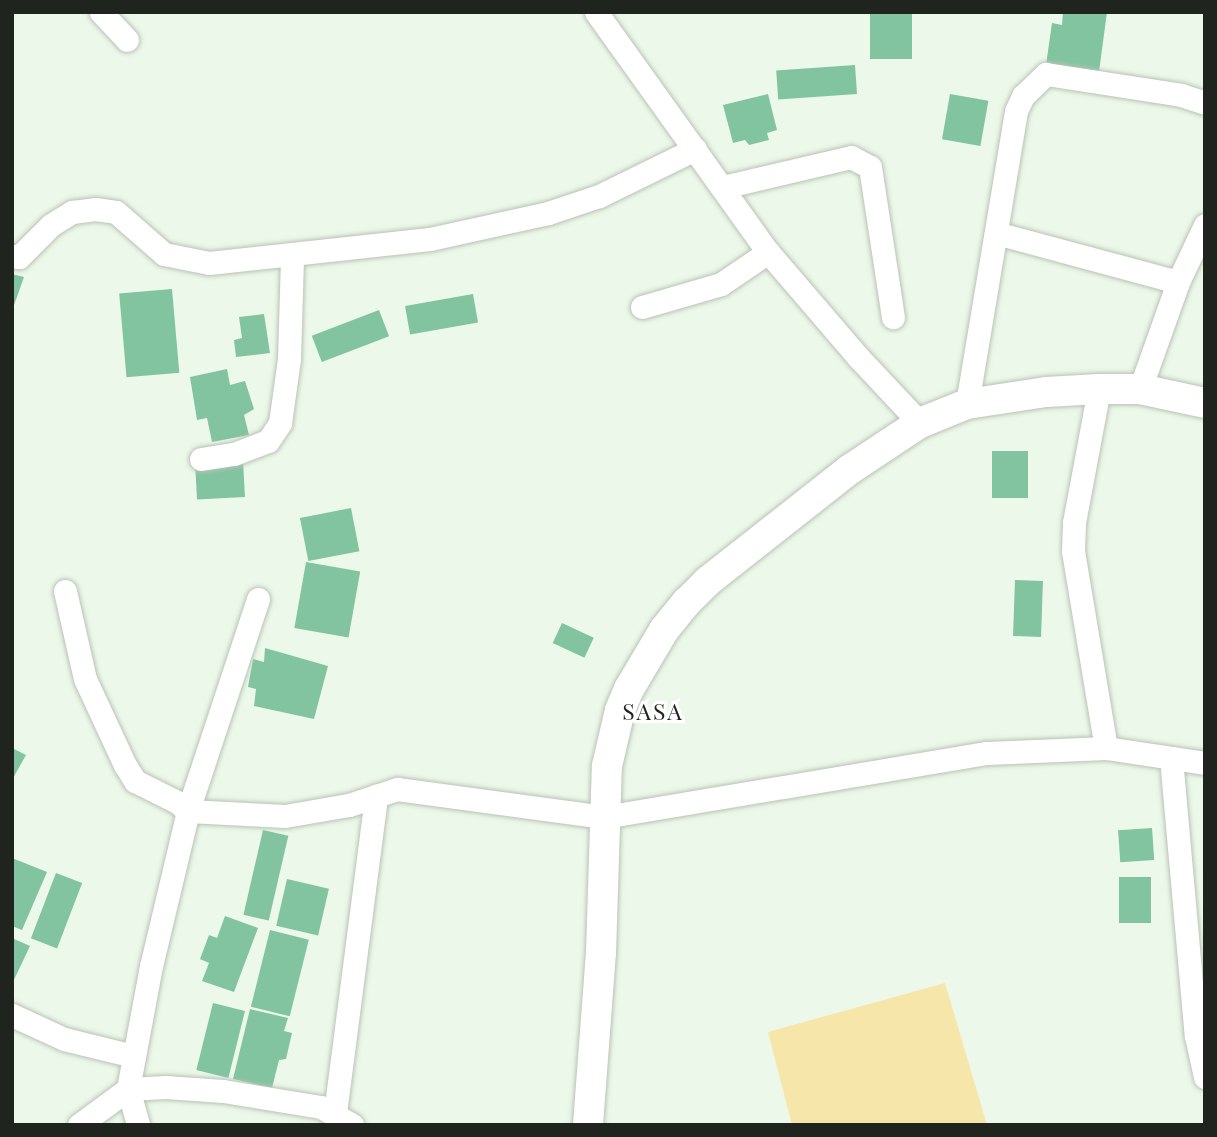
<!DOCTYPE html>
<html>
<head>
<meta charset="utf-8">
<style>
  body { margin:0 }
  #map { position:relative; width:1217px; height:1137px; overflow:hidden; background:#ecf8e9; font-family:"Playfair Display",serif }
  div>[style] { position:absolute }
  .green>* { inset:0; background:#f6e6a9 }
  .building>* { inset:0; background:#82c4a0; transform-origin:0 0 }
  .roads { filter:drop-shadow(0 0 2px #b8c3b5) drop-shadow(0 0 2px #b8c3b5) }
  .minor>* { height:23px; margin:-11.5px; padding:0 11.5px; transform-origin:11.5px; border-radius:11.5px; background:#fff }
  .tertiary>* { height:30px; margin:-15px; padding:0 15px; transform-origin:15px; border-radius:15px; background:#fff }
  span { translate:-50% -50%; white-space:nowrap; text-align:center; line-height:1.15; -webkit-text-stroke:6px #fff; paint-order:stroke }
  .quarter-label { font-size:23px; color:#20241f; letter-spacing:2px }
  .frame { position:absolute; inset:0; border:14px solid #20241f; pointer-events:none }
</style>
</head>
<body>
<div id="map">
  <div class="green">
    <div style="clip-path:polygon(945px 983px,987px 1125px,792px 1125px,768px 1032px)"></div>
  </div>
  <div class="building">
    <div style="left:870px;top:12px;width:42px;height:47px"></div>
    <div style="clip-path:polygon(1063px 12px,1107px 12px,1099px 72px,1046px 65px,1052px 23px,1062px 25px)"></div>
    <div style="left:855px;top:65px;width:29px;height:79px;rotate:86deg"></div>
    <div style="clip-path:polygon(768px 94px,777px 130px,767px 133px,769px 140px,749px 145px,745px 140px,733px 143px,723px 105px)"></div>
    <div style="left:950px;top:94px;width:39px;height:46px;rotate:10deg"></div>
    <div style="clip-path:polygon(12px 274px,24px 277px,13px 308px,12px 308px)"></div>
    <div style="left:172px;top:289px;width:84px;height:53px;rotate:85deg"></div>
    <div style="left:473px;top:294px;width:29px;height:69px;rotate:80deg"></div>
    <div style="left:379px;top:310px;width:28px;height:72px;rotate:69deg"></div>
    <div style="clip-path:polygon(264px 314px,270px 353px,236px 357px,234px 340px,242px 338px,239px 317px)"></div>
    <div style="clip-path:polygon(227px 369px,230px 385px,245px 381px,254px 409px,244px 415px,249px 435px,212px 442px,207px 418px,197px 420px,190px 377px)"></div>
    <div style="left:992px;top:451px;width:36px;height:47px"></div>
    <div style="left:243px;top:460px;width:37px;height:48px;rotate:87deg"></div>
    <div style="left:351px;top:508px;width:44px;height:52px;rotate:79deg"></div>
    <div style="left:306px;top:562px;width:55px;height:67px;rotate:10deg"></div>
    <div style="left:1015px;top:580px;width:28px;height:56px;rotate:2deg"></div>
    <div style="left:562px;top:623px;width:35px;height:22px;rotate:25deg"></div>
    <div style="clip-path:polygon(265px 648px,328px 666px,314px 719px,254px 706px,256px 689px,248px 687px,253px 659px,264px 662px)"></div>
    <div style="clip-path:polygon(12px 748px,26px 755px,12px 780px)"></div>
    <div style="left:1152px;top:828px;width:32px;height:34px;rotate:86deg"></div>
    <div style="left:263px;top:830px;width:26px;height:87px;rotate:13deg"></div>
    <div style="clip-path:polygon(12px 858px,47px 872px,22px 930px,12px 926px)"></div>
    <div style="left:56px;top:873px;width:28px;height:70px;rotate:21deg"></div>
    <div style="left:1119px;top:877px;width:32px;height:46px"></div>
    <div style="left:287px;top:879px;width:43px;height:48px;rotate:13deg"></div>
    <div style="clip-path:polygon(225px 916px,258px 928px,234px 992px,202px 981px,209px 963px,200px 959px,209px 935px,217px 938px)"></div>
    <div style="left:270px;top:930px;width:40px;height:79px;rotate:14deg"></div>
    <div style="clip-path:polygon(12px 938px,30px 946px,12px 984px)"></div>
    <div style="left:213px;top:1003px;width:33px;height:69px;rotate:14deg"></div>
    <div style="clip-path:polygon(250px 1009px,288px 1018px,284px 1031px,292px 1033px,286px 1059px,279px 1060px,272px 1088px,233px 1079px)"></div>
  </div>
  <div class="roads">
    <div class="minor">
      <div style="left:101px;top:12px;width:38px;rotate:47deg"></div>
      <div style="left:596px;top:12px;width:295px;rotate:54.4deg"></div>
      <div style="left:768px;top:252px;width:140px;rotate:49.4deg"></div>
      <div style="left:859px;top:358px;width:89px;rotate:46.8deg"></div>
      <div style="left:723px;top:187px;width:131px;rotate:-13.2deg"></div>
      <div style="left:851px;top:157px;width:21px;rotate:28deg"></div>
      <div style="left:870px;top:167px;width:152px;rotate:81.3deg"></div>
      <div style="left:996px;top:233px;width:188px;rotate:15.1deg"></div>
      <div style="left:12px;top:256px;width:7px;rotate:8deg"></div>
      <div style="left:19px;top:257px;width:45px;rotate:-45deg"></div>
      <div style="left:51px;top:225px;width:25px;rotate:-32deg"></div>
      <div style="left:72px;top:212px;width:23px;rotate:-7deg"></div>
      <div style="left:95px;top:209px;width:21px;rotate:8deg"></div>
      <div style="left:116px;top:212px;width:64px;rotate:41.2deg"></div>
      <div style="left:164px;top:254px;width:46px;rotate:11.3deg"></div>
      <div style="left:209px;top:263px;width:222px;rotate:-6.2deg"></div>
      <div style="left:430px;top:239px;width:121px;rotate:-12.4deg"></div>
      <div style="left:548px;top:213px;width:54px;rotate:-18.4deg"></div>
      <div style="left:599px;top:196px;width:107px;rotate:-26.1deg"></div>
      <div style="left:642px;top:307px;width:82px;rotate:-16.2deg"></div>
      <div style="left:721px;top:284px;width:57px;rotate:-34.2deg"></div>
      <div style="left:1099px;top:389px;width:136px;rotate:100.6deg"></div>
      <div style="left:1074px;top:523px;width:28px;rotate:92deg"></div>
      <div style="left:1073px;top:551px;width:200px;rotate:80.5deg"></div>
      <div style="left:1140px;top:389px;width:114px;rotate:-70.4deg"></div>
      <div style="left:1178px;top:282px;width:63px;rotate:-64.7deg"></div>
      <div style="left:967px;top:404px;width:297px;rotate:-80.5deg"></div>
      <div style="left:1016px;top:111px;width:17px;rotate:-65deg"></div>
      <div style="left:1023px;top:96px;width:32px;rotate:-44deg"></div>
      <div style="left:1046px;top:74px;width:137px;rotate:8.8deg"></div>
      <div style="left:1181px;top:95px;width:25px;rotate:18deg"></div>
      <div style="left:201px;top:459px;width:33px;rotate:-9deg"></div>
      <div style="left:234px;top:454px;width:36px;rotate:-21deg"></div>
      <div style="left:268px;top:441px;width:22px;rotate:-56deg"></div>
      <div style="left:280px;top:423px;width:65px;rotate:-82deg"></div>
      <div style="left:289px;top:359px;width:104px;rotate:-88.3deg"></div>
      <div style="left:65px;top:591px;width:90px;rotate:77.2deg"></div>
      <div style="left:85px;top:679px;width:95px;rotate:65.1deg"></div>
      <div style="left:125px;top:765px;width:19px;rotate:58deg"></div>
      <div style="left:135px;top:781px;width:47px;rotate:26.6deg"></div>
      <div style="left:177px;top:802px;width:14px;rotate:39deg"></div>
      <div style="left:188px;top:811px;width:159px;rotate:103.4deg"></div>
      <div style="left:151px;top:966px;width:125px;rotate:100.6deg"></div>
      <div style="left:128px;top:1089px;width:37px;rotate:74deg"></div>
      <div style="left:258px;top:599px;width:223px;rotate:108.3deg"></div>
      <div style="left:188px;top:811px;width:97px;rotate:3deg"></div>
      <div style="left:285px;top:816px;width:65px;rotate:-9.8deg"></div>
      <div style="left:349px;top:805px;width:51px;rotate:-18.4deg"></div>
      <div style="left:397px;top:789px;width:209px;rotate:7.7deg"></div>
      <div style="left:604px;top:817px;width:388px;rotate:-9.5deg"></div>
      <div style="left:987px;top:753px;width:119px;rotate:-2.4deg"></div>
      <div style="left:1106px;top:748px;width:100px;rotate:8.6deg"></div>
      <div style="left:1171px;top:758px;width:279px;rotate:84.9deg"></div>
      <div style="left:1196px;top:1036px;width:9px;rotate:6deg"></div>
      <div style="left:12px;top:1015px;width:57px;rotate:24.8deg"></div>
      <div style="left:64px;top:1039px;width:72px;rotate:13.7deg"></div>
      <div style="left:1196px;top:1036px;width:42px;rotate:77.6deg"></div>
      <div style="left:335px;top:1113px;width:320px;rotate:-82.6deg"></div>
      <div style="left:79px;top:1125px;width:61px;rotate:-36.3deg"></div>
      <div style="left:128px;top:1089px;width:38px;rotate:-3deg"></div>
      <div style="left:166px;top:1087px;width:57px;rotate:4deg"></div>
      <div style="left:223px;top:1091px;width:99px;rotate:9.3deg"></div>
      <div style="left:321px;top:1107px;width:36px;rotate:30deg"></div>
    </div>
    <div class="tertiary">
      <div style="left:588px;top:1125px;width:172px;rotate:-85.7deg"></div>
      <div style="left:601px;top:953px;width:187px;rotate:-88.2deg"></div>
      <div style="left:607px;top:766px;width:57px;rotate:-76.9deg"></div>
      <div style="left:620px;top:710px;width:23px;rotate:-67deg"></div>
      <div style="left:629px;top:689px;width:69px;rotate:-59.3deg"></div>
      <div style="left:664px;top:630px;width:36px;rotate:-51deg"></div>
      <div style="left:687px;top:602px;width:30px;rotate:-45deg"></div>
      <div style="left:708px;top:581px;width:179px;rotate:-38.2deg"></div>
      <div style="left:849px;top:470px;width:85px;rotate:-33.5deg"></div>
      <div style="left:920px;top:423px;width:51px;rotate:-22deg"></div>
      <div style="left:967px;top:404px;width:80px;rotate:-8.6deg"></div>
      <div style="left:1046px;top:392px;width:53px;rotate:-3.2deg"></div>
      <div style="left:1099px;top:389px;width:41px"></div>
      <div style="left:1140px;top:389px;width:66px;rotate:12.2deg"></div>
    </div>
  </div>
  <div class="quarter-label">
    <span style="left:653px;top:711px">SASA</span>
  </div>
  <div class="frame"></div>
</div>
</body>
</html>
